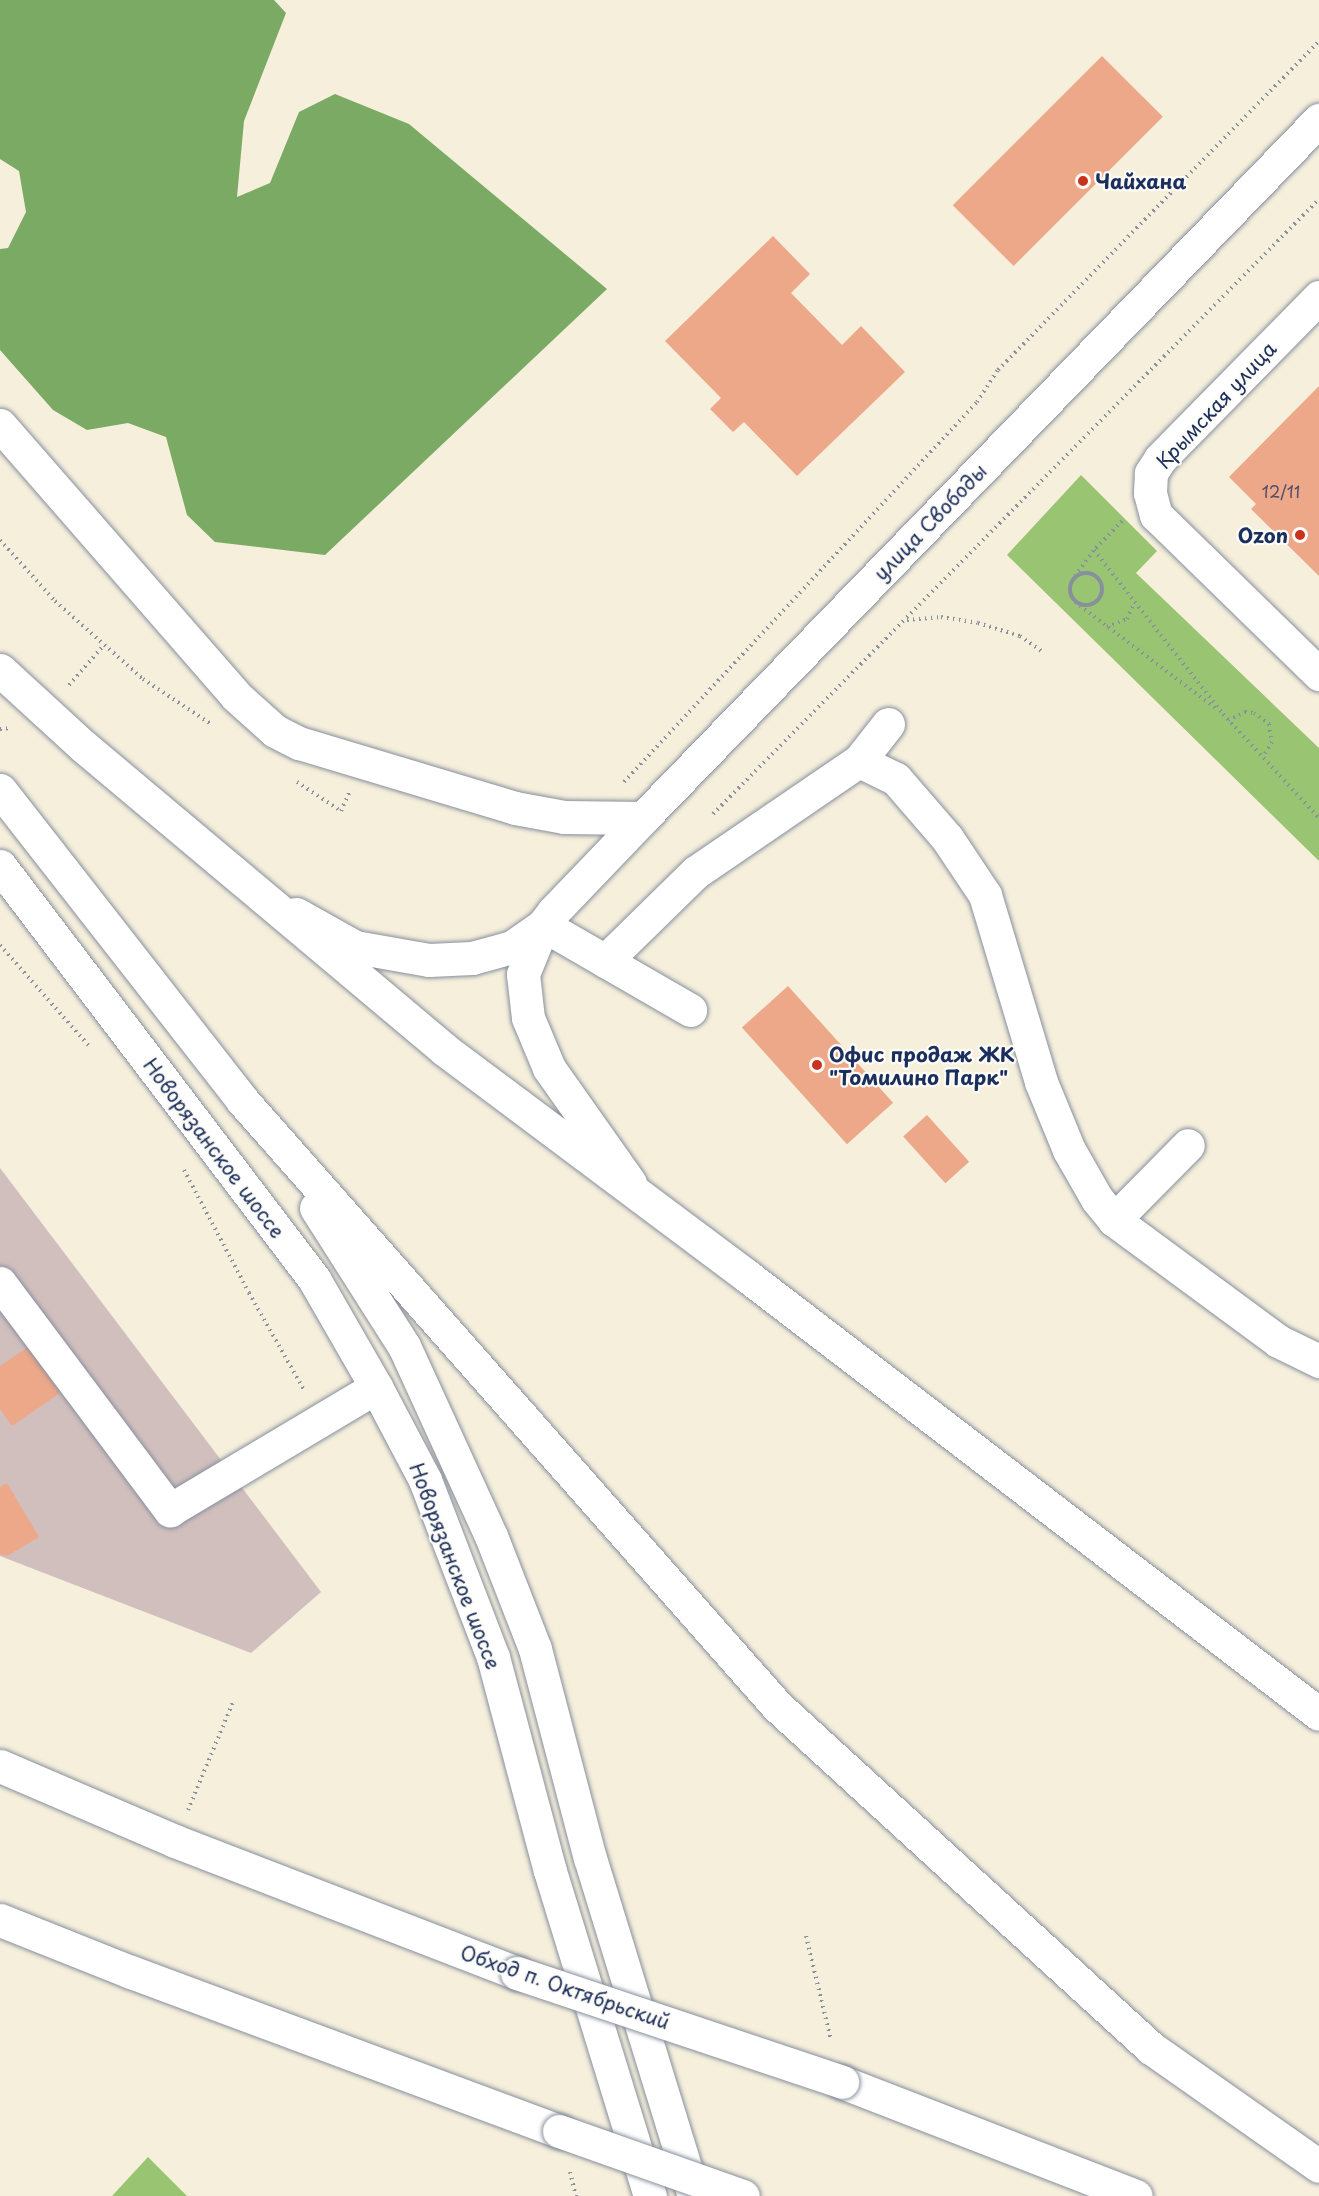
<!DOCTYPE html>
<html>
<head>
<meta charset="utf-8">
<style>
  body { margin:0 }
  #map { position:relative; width:1319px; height:2196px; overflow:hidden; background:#f5efdc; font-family:"Playpen Sans",sans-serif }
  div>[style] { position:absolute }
  .industrial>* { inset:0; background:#d1bfbe }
  .green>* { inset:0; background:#99c472 }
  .forest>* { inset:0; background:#7aaa64 }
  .building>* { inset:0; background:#eda789; transform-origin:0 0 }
  .path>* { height:4px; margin-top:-2px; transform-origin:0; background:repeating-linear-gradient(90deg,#888f9d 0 1.5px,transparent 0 6px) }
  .path>.ring { margin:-2px; padding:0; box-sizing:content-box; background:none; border:4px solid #888f9d; border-radius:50% }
  .roads { filter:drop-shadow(0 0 2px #888f9d) drop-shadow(0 0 2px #888f9d) }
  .minor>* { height:33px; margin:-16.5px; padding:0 16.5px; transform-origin:16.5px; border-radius:16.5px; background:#fff }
  .major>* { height:33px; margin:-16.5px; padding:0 16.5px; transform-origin:16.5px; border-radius:16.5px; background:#fff }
  .highway>* { height:33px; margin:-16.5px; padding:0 16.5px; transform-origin:16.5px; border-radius:16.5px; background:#fff }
  .bridges { filter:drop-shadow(0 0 2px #888f9d) drop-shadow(0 0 2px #888f9d) }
  .highway-bridge>* { height:33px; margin:-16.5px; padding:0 16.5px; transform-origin:16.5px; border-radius:16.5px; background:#fff }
  .dots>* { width:16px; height:16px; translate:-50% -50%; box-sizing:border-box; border:3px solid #fdfcf7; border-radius:50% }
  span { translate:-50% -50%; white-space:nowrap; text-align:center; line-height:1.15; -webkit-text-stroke:4.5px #fdfcf7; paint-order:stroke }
  .number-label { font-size:16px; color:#504d69 }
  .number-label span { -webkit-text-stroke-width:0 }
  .poi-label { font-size:20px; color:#1b2f5e; font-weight:700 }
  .left { translate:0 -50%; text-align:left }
  .right { translate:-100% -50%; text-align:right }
  .street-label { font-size:20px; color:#1b2f5e }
</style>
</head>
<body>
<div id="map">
  <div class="industrial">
    <div style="clip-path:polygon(0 1168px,321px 1592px,251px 1653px,0 1556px)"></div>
  </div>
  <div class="green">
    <div style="clip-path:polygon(1081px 475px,1157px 551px,1136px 573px,1319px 748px,1319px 861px,1007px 555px)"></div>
    <div style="clip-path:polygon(148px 2157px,187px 2196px,112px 2196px)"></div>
  </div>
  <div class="forest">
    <div style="clip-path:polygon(0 0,274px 0,286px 13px,244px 121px,237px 197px,270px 183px,299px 112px,335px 94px,409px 124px,607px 289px,325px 555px,215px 542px,187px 515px,166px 437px,128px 423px,87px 430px,53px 410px,0 350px,0 249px,8px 248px,26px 212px,19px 171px,0 159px)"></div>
  </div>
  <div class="building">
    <div style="left:1102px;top:56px;width:86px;height:211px;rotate:45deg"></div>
    <div style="clip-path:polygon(773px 236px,810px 274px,791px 293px,842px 345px,861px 326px,905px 372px,797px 476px,744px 422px,733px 432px,710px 409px,721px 398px,665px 341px)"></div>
    <div style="clip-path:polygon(1319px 386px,1319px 576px,1251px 509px,1256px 504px,1229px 477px)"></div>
    <div style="left:788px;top:986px;width:157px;height:62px;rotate:48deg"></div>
    <div style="left:927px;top:1115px;width:63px;height:32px;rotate:48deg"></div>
    <div style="clip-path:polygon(28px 1347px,60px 1393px,12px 1426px,0 1409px,0 1366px)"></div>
    <div style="clip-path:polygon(7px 1483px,39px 1537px,7px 1556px,0 1554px,0 1487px)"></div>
  </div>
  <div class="path">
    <div style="left:1122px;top:521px;width:40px;rotate:134deg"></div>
    <div style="left:1094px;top:550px;width:209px;rotate:51.8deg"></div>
    <div style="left:1223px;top:714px;width:142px;rotate:47.3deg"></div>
    <div style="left:0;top:540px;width:82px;rotate:48deg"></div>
    <div style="left:55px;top:601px;width:118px;rotate:41.6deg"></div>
    <div style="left:143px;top:679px;width:82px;rotate:33.5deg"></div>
    <div class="ring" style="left:1070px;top:573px;width:28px;height:28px"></div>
    <div style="left:1075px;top:576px;width:32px;rotate:-54deg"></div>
    <div style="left:1075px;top:602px;width:179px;rotate:37.1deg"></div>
    <div style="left:907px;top:620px;width:34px;rotate:-5deg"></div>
    <div style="left:941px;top:617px;width:37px;rotate:9deg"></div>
    <div style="left:978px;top:623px;width:44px;rotate:17.2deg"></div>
    <div style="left:1020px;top:636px;width:29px;rotate:35deg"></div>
    <div style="left:1107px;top:627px;width:22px;rotate:-22deg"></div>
    <div style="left:1127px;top:619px;width:17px;rotate:-66deg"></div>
    <div style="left:69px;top:685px;width:53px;rotate:-48.8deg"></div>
    <div style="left:1228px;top:720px;width:19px;rotate:-25deg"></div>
    <div style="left:1245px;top:712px;width:9px;rotate:6deg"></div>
    <div style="left:1254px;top:713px;width:19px;rotate:36deg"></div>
    <div style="left:1269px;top:724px;width:18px;rotate:81deg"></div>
    <div style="left:1272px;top:742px;width:17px;rotate:121deg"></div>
    <div style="left:0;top:729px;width:11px;rotate:-5deg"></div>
    <div style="left:297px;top:782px;width:53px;rotate:33.4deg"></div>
    <div style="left:341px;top:811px;width:20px;rotate:-66deg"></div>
    <div style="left:624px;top:782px;width:519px;rotate:-47.11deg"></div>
    <div style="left:977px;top:402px;width:38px;rotate:-57deg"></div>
    <div style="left:998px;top:370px;width:460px;rotate:-45.7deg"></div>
    <div style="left:713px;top:814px;width:863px;rotate:-45.42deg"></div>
    <div style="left:0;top:945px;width:135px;rotate:48.6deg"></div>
    <div style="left:184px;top:1170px;width:139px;rotate:62.1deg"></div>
    <div style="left:249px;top:1293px;width:112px;rotate:60.4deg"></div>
    <div style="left:188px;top:1810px;width:117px;rotate:-67.4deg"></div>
    <div style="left:806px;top:1936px;width:107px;rotate:76.5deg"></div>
    <div style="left:570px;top:2172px;width:25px;rotate:76deg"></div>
  </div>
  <div class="roads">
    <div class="minor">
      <div style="left:1319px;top:297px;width:227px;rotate:134.5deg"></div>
      <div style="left:1160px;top:459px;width:17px;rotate:123deg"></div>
      <div style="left:1151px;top:473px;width:20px;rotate:93deg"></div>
      <div style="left:1150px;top:493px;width:23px;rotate:75deg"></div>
      <div style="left:1156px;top:515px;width:228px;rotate:44.3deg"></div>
      <div style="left:0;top:425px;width:359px;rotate:48.9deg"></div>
      <div style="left:236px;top:696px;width:52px;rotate:41.9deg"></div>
      <div style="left:275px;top:731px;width:27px;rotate:27deg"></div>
      <div style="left:299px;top:743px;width:226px;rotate:16.7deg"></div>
      <div style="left:515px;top:808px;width:50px;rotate:10.4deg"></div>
      <div style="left:564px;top:817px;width:79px;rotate:0.7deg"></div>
      <div style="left:859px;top:761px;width:41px;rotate:25.9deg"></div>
      <div style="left:896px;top:779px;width:78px;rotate:49.2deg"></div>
      <div style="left:947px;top:838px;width:69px;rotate:56.3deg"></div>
      <div style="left:985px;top:895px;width:195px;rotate:73.3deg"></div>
      <div style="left:1041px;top:1082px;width:74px;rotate:67.6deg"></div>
      <div style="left:1069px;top:1150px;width:56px;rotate:60.3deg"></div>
      <div style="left:1097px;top:1199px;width:27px;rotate:51deg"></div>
      <div style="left:1114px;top:1220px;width:105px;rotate:-45.4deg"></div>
      <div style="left:296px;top:914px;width:68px;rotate:29.2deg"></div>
      <div style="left:355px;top:947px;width:75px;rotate:10deg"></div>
      <div style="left:429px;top:960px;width:43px;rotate:-2.7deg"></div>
      <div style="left:472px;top:958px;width:41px;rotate:-15.4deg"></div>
      <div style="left:512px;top:947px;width:38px;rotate:-35deg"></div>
      <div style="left:543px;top:925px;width:170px;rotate:30deg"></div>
      <div style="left:605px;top:961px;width:127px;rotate:-44.4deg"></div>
      <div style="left:696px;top:872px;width:197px;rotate:-34.3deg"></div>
      <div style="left:859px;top:761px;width:47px;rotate:-51.9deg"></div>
      <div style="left:630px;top:1183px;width:141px;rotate:-125.2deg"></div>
      <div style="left:549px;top:1068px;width:54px;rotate:-112.8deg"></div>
      <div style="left:528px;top:1018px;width:44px;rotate:-96.5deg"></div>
      <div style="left:523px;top:974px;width:53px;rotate:-67.8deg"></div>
      <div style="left:543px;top:925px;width:16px;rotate:-52deg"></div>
      <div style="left:553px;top:912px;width:130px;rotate:-46.2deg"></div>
      <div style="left:643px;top:818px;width:972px;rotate:-45.92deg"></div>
      <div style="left:1114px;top:1220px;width:204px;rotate:36.4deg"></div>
      <div style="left:1278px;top:1341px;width:46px;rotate:26deg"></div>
      <div style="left:0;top:1283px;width:284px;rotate:53.2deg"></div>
      <div style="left:170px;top:1510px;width:240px;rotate:-30.8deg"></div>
    </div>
    <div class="major">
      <div style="left:0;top:670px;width:113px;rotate:42.5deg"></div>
      <div style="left:83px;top:746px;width:473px;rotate:40deg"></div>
      <div style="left:445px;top:1050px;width:377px;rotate:36.8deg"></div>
      <div style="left:747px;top:1276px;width:720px;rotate:37.44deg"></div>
      <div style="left:0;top:790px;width:393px;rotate:52deg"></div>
      <div style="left:242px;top:1100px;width:808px;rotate:48.56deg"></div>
      <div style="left:777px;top:1706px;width:507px;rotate:42.44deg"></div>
      <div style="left:1151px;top:2048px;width:205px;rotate:35.1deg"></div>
      <div style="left:0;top:866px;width:519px;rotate:52.75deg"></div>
      <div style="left:314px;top:1279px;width:125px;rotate:60.1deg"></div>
      <div style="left:376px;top:1387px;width:105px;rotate:62.2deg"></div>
      <div style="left:425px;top:1480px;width:190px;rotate:69deg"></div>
      <div style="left:493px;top:1657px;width:221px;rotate:75.1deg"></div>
      <div style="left:550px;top:1871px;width:340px;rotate:72.9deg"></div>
      <div style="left:316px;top:1208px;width:164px;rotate:57.5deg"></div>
      <div style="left:404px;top:1346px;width:209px;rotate:65.4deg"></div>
      <div style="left:491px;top:1536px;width:121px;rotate:68.7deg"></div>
      <div style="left:535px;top:1649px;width:216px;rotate:75.3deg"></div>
      <div style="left:590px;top:1858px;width:354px;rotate:72.9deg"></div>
    </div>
    <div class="highway">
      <div style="left:0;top:1766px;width:190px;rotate:23.2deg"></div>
      <div style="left:175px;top:1841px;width:367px;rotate:21.1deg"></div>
      <div style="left:0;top:1920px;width:141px;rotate:21.7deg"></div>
      <div style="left:131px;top:1972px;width:457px;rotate:20.4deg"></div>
      <div style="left:842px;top:2082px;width:315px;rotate:21.2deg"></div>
    </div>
  </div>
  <div class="bridges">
    <div class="highway-bridge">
      <div style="left:517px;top:1973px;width:343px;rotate:18.5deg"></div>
      <div style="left:559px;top:2131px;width:195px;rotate:19.5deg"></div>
    </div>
  </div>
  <div class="dots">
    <div style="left:1083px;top:181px;background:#c8321e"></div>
    <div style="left:1300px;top:535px;background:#c8321e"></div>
    <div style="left:817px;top:1065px;background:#c8321e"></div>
  </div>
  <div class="number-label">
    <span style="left:1281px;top:491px">12/11</span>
  </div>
  <div class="poi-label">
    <span class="left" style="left:1095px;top:181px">Чайхана</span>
    <span class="right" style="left:1288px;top:535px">Ozon</span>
    <span class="left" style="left:829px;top:1066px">Офис продаж ЖК<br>"Томилино Парк"</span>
  </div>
  <div class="street-label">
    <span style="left:1216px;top:405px;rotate:-47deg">Крымская улица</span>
    <span style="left:930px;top:522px;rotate:-46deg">улица Свободы</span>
    <span style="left:214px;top:1148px;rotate:53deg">Новорязанское шоссе</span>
    <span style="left:455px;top:1566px;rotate:69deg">Новорязанское шоссе</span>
    <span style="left:565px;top:1987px;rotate:19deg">Обход п. Октябрьский</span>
  </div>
</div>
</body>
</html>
